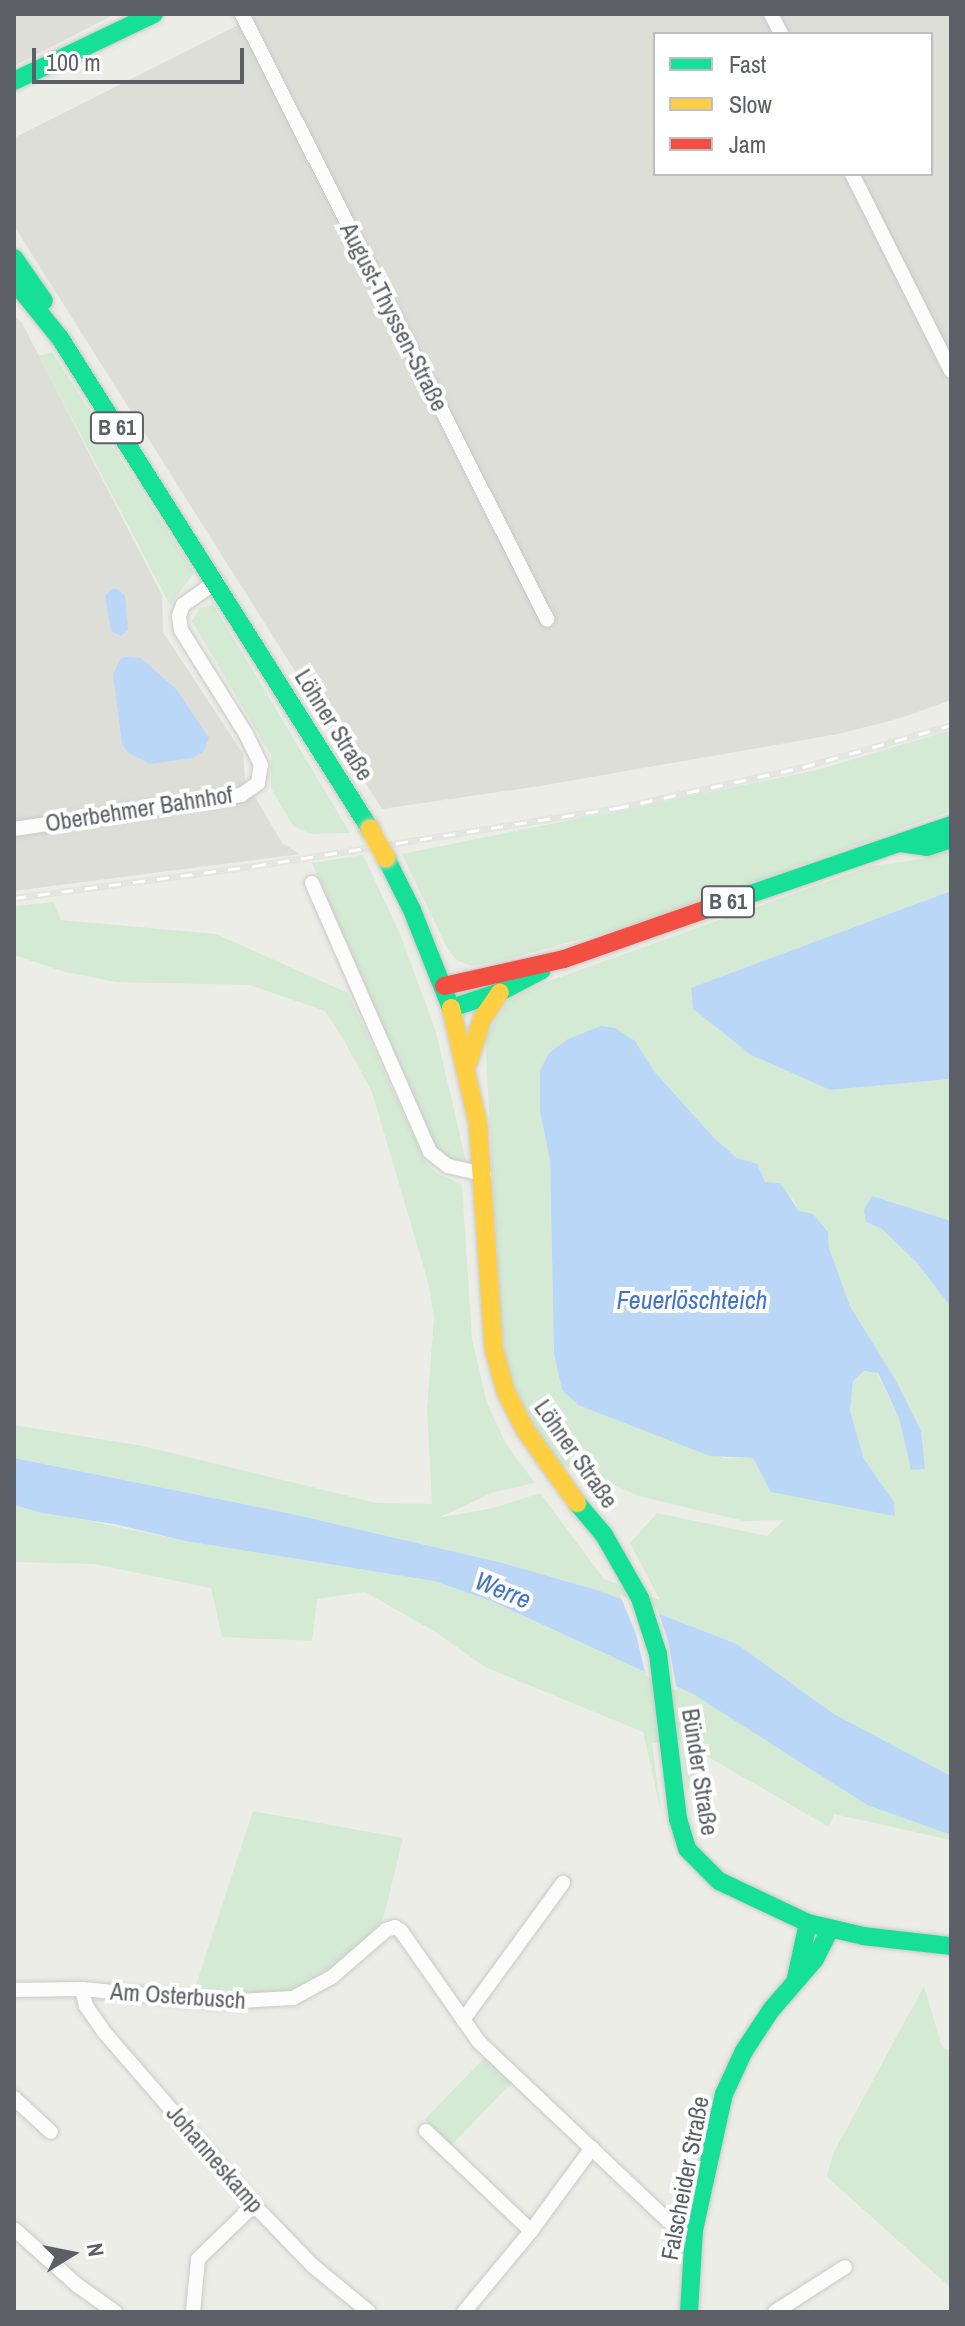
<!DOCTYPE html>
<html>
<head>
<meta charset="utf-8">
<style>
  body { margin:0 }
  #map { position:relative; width:965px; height:2326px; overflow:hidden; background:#edede8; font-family:"Archivo Narrow",sans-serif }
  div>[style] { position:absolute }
  .industrial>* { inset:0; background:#deded9 }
  .green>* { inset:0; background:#d4ead4; transform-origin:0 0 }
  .water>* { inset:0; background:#bbd7f8 }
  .pier>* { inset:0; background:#edede8 }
  .roads { filter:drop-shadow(0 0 2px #c9cac8) drop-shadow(0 0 2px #c9cac8) }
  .street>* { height:14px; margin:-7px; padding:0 7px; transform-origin:7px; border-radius:7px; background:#fcfcfc }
  .fast>* { height:18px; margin:-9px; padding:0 9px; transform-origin:9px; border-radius:9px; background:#16e098 }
  .slow>* { height:18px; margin:-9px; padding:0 9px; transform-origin:9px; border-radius:9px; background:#ffcf43 }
  .jam>* { height:18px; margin:-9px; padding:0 9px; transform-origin:9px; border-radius:9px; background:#f24e42 }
  .rail>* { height:7px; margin-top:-3.5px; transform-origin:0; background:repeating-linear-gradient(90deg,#fff 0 12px,#e4e4e3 0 24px); box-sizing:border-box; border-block:2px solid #e4e4e3 }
  .bridges { filter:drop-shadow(0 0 2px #d6d0b4) drop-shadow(0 0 2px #d6d0b4) }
  .slow-bridge>* { height:18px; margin:-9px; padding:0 9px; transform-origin:9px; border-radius:9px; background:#ffcf43 }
  span { translate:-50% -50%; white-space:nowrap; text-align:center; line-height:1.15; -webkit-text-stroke:8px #fff; paint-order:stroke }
  .shield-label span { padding:2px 6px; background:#fff; border:2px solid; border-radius:6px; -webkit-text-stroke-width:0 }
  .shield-label { font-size:22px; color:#5c5f66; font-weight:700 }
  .street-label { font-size:24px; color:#5c5f66 }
  .water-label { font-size:26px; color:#4175c9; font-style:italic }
  .frame { position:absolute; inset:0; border:16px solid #5c5f66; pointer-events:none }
  .legend { position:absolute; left:653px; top:32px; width:280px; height:144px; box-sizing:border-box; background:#fff; border:2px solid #bebfc2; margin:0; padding:10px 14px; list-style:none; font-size:24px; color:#5c5f66 }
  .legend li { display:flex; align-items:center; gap:16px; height:40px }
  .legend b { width:40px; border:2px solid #bebfc2 }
  .north { position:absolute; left:32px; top:2214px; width:80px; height:80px; -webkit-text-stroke:6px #fff; paint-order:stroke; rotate:80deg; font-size:22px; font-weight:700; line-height:32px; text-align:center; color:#5c5f66 }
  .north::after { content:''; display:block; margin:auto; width:28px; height:36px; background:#5c5f66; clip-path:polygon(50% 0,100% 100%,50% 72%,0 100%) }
  .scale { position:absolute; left:32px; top:48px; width:212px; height:36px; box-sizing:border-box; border:4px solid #5c5f66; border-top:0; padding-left:10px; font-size:24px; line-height:28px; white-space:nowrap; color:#5c5f66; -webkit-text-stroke:6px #fff; paint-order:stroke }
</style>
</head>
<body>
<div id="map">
  <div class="industrial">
    <div style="clip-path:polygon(14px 14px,115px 14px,14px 66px)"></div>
    <div style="clip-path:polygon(evenodd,260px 14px,951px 14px,951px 700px,901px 718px,838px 734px,540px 786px,382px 809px,14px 226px,14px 138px,260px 14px,655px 34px,931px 34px,931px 174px,655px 174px,655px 34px)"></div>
    <div style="clip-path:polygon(14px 315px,22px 323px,162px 595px,163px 632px,243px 754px,245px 780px,282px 843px,300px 854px,14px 891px)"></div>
  </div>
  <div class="green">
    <div style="clip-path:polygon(52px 352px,194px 573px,170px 605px,39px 356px)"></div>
    <div style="clip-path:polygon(213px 604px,350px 833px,311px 834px,293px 826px,271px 788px,271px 755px,192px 621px,200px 608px)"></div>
    <div style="clip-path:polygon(951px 730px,951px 811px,636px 924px,504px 960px,471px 966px,457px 960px,448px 950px,402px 854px,817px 770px)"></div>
    <div style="clip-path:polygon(evenodd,951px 848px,951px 891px,691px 989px,693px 1009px,751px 1055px,830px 1090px,951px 1079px,951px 1221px,914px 1210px,866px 1222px,882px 1229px,917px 1263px,951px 1307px,951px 1776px,834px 1714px,737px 1644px,600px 1591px,503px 1563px,288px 1513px,14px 1458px,14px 1425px,143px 1446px,377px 1503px,432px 1504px,427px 1408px,434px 1318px,428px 1282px,372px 1092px,342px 1037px,325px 1011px,250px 985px,116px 982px,65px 972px,14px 955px,14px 906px,54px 902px,61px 920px,216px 934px,348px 993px,426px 1163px,435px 1172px,462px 1185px,472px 1339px,487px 1403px,506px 1444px,535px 1483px,494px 1492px,438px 1518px,493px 1508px,540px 1493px,604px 1579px,660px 1600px,630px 1543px,657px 1513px,767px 1536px,784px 1520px,744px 1521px,638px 1496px,582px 1469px,559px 1465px,528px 1417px,508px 1368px,501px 1326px,485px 1038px,507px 1001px,546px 982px,871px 866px,922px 859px,951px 848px,635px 1041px,654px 1071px,714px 1138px,765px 1182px,794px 1200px,799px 1211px,828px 1231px,829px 1248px,850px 1306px,895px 1379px,911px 1470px,899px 1418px,877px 1373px,864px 1371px,853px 1381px,850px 1411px,864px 1459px,894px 1502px,895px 1516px,753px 1458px,724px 1458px,578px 1405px,562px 1390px,554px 1353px,550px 1160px,540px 1112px,540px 1070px,635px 1041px)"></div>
    <div style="clip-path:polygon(363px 855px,400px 934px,436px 1032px,466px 1162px,444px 1157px,430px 1137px,312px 863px)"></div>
    <div style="clip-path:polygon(14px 1505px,185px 1541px,434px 1581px,491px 1601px,693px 1694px,867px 1805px,951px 1835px,951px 1840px,834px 1814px,829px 1827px,705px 1755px,687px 1791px,681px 1740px,652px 1743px,661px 1812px,643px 1732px,485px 1667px,434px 1631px,365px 1592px,317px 1599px,312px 1641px,222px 1637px,211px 1588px,94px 1564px,14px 1562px)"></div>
    <div style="clip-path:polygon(253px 1811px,403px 1838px,383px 1919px,356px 1951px,302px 1992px,233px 1999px,193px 1994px)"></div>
    <div style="clip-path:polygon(924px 1986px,942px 2047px,951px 2051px,951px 2288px,827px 2177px,833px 2154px)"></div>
    <div style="left:486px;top:2056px;width:37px;height:88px;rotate:44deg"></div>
  </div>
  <div class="water">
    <div style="clip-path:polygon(112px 589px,118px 589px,125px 596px,128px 630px,121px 636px,111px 631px,105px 596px)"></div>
    <div style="clip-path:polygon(126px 657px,141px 658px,176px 689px,209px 738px,204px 751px,193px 758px,150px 764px,127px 752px,122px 744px,113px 674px,121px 658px)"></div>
    <div style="clip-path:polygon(951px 891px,951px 1079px,830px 1090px,751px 1055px,693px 1009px,691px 988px)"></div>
    <div style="clip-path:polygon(601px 1026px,615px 1028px,635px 1041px,654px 1071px,714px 1138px,737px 1158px,757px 1164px,765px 1182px,780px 1183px,799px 1211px,813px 1214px,828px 1232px,829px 1248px,850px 1306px,895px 1379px,921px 1431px,925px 1469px,911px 1470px,899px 1418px,878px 1373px,864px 1371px,853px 1381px,850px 1411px,864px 1459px,894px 1502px,895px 1516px,771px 1492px,753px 1458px,710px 1456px,578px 1405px,562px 1390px,554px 1354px,550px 1160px,540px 1112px,540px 1070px,549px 1053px,568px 1039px)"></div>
    <div style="clip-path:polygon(872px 1196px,951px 1221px,951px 1307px,917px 1263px,882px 1229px,866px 1222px,864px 1210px)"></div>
    <div style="clip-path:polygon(14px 1458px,288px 1513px,503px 1563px,600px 1591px,737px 1644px,834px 1714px,951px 1776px,951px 1835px,867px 1805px,693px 1694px,491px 1601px,434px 1581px,185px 1541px,114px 1524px,42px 1513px,14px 1505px)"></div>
  </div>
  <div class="pier">
    <div style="clip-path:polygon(620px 1595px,657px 1608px,668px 1641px,677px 1691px,646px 1676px,636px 1634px)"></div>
  </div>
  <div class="roads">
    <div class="street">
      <div style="left:242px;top:14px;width:678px;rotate:63.25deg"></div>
      <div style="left:771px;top:14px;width:22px;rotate:63deg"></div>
      <div style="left:852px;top:174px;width:220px;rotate:63.3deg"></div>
      <div style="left:14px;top:829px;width:230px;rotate:-8.5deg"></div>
      <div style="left:241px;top:795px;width:21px;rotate:-35deg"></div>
      <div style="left:258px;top:783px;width:18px;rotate:-81deg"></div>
      <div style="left:261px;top:765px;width:34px;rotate:-116deg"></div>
      <div style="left:246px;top:734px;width:123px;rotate:-122deg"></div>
      <div style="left:181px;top:630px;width:14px;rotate:-98deg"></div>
      <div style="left:179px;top:616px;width:12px;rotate:-70deg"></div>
      <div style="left:183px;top:605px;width:42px;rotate:-35.2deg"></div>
      <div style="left:312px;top:883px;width:294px;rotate:66.3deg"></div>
      <div style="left:430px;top:1152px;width:23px;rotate:38deg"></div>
      <div style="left:448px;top:1166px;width:37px;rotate:13deg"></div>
      <div style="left:82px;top:1989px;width:17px;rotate:77deg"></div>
      <div style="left:86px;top:2006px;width:32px;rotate:55deg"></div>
      <div style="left:104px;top:2032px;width:229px;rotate:49.1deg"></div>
      <div style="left:254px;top:2205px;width:85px;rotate:46deg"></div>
      <div style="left:313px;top:2266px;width:72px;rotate:39.4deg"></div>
      <div style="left:14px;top:1990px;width:68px;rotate:-0.8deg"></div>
      <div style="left:82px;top:1989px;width:138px;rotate:5.4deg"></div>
      <div style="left:219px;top:2002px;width:74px;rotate:-3.1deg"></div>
      <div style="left:293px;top:1998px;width:44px;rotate:-28.3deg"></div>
      <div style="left:332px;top:1977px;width:72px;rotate:-41deg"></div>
      <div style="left:386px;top:1930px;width:9px;rotate:-18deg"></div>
      <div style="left:395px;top:1927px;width:7px;rotate:34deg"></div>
      <div style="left:401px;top:1931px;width:136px;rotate:54.9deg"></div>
      <div style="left:479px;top:2042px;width:260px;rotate:43.4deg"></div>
      <div style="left:668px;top:2221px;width:28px;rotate:19deg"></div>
      <div style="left:463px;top:2020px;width:170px;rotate:-53.9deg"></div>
      <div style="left:14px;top:2098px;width:50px;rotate:42.6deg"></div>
      <div style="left:426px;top:2131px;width:145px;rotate:43.6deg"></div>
      <div style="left:14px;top:2229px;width:84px;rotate:41.6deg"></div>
      <div style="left:77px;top:2285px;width:47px;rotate:35.4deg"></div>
      <div style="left:193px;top:2312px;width:53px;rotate:-84.6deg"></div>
      <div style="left:198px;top:2259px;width:78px;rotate:-44deg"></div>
      <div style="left:464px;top:2312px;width:105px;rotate:-50.4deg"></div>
      <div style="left:531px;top:2231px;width:103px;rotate:-53.7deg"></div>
      <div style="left:775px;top:2312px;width:83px;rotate:-32.7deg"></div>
    </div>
    <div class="fast">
      <div style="left:14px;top:81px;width:155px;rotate:-25.6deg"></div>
      <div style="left:14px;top:258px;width:52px;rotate:55.1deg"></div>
      <div style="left:14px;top:281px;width:73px;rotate:51.1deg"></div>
      <div style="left:60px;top:338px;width:581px;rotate:57.73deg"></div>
      <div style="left:900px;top:843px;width:27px;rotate:8deg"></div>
      <div style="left:927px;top:847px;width:25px;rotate:-18deg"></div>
      <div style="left:386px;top:858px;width:58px;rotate:63.4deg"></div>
      <div style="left:412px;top:910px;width:105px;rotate:68.3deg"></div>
      <div style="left:451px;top:1008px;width:52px;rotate:-18.1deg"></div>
      <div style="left:500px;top:992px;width:47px;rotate:-27.6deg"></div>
      <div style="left:710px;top:908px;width:255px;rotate:-19deg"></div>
      <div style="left:577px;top:1503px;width:42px;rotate:49.8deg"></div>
      <div style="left:604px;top:1535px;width:73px;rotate:60.3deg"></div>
      <div style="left:640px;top:1598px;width:59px;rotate:72.2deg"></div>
      <div style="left:658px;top:1654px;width:166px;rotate:83.1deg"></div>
      <div style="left:678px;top:1819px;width:31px;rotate:73deg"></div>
      <div style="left:687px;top:1849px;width:45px;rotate:45deg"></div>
      <div style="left:719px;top:1881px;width:98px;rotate:25.3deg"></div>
      <div style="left:808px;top:1923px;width:57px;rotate:13.3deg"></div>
      <div style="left:863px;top:1936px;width:89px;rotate:6.5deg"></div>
      <div style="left:796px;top:1978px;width:56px;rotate:-77.7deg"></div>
      <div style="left:689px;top:2312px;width:82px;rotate:-86.5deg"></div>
      <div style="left:694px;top:2230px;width:139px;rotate:-77.6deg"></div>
      <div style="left:724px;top:2094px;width:47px;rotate:-65.1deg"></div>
      <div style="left:744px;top:2051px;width:49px;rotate:-56.6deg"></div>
      <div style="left:771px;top:2010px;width:67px;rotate:-49.2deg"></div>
      <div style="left:815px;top:1959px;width:34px;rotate:-63deg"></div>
    </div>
    <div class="slow">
      <div style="left:451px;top:1008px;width:119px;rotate:76.9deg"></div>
      <div style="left:478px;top:1124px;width:227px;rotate:86deg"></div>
      <div style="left:494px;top:1350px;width:44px;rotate:74.1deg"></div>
      <div style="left:506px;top:1392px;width:42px;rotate:63.4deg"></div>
      <div style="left:525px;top:1430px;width:90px;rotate:54.5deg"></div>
      <div style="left:468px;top:1063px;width:46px;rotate:-72.3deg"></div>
      <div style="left:482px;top:1019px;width:32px;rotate:-56deg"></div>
    </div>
    <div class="jam">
      <div style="left:444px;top:986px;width:123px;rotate:-12.7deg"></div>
      <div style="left:564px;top:959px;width:155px;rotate:-19.3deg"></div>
    </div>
  </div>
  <div class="rail">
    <div style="left:14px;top:898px;width:242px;rotate:-7.6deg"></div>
    <div style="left:254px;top:866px;width:368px;rotate:-9.1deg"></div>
    <div style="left:617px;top:808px;width:190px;rotate:-12.4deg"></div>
    <div style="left:803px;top:767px;width:154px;rotate:-15.8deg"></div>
  </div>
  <div class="bridges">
    <div class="slow-bridge">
      <div style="left:370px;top:829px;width:33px;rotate:61deg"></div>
    </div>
  </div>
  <div class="shield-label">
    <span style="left:117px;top:428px">B 61</span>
    <span style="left:728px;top:902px">B 61</span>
  </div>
  <div class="street-label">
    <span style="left:394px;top:317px;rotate:63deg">August-Thyssen-Straße</span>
    <span style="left:334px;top:725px;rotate:58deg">Löhner Straße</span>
    <span style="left:139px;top:809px;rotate:-9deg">Oberbehmer Bahnhof</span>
    <span style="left:576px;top:1454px;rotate:55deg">Löhner Straße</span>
    <span style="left:700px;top:1772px;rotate:81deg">Bünder Straße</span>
    <span style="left:178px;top:1996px;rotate:4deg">Am Osterbusch</span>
    <span style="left:215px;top:2159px;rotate:49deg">Johanneskamp</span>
    <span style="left:685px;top:2178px;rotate:-79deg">Falscheider Straße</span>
  </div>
  <div class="water-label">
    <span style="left:692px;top:1300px">Feuerlöschteich</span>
    <span style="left:503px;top:1590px;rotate:22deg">Werre</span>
  </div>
  <div class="frame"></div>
  <ul class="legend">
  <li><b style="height:10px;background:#16e098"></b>Fast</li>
  <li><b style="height:10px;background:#ffcf43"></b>Slow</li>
  <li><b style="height:10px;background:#f24e42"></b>Jam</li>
  </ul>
  <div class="north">N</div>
  <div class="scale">100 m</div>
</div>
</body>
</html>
